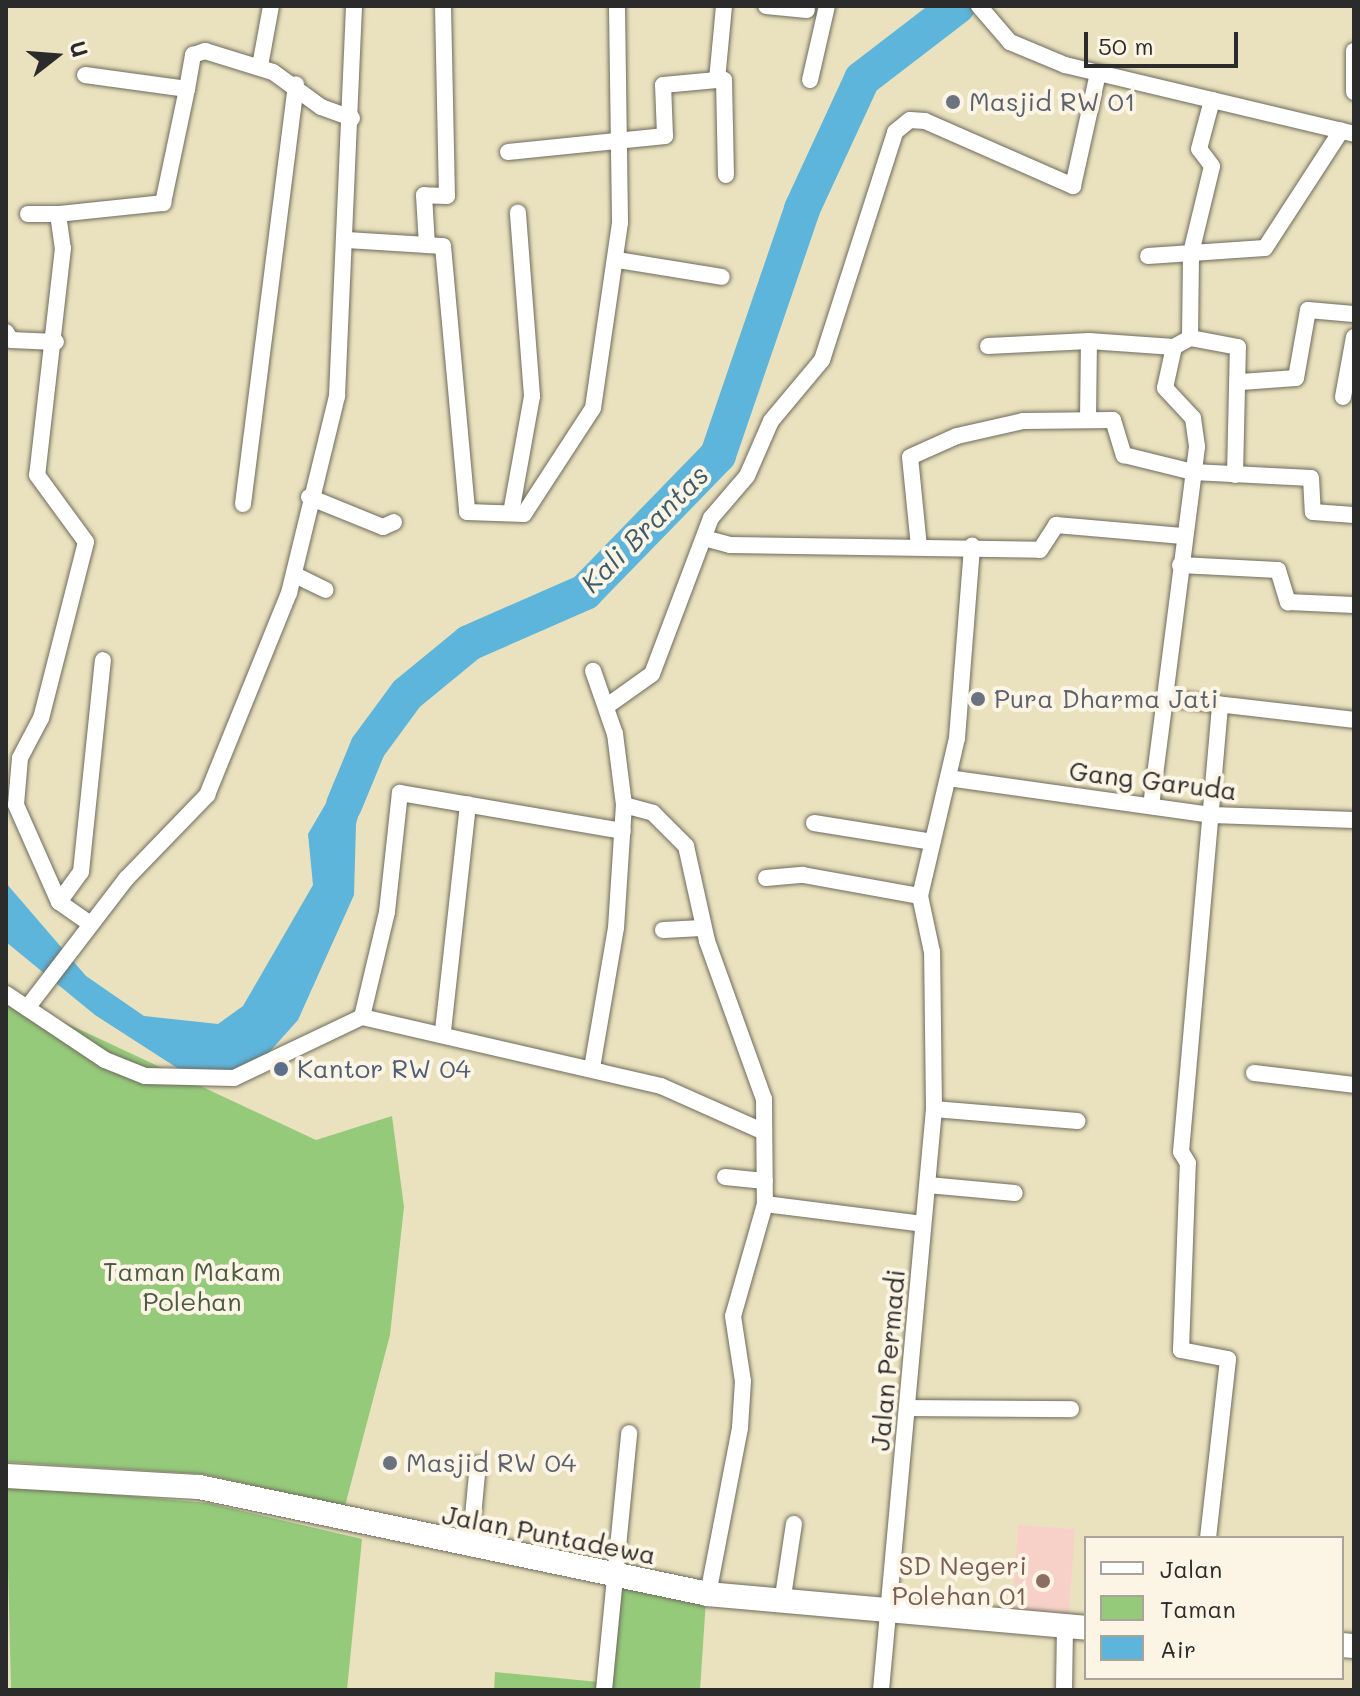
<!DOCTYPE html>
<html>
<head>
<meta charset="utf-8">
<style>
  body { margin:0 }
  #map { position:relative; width:1360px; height:1696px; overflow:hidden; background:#eae2be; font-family:Mali,sans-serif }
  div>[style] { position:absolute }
  .built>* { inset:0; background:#f7d1c7; transform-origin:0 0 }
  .green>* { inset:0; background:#96ca7b }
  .water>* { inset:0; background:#5eb5db }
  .river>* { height:36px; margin:-18px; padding:0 18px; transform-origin:18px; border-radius:18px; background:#5eb5db }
  .roads { filter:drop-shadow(0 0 2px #6e6b5e) drop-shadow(0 0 2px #6e6b5e) }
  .street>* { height:16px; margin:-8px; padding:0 8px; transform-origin:8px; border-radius:8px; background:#fff }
  .secondary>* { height:24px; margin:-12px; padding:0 12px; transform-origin:12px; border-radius:12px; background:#fff }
  .dots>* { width:22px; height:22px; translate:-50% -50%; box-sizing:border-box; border:4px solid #fcf5e5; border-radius:50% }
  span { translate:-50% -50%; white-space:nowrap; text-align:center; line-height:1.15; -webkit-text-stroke:8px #fcf5e5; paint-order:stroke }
  .worship-label { font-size:26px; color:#5b616d }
  .left { translate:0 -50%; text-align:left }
  .street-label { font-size:26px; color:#2b2b2b }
  .service-label { font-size:26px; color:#4e5e75 }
  .park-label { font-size:26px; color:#4b5b43 }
  .education-label { font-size:26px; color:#785e54 }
  .right { translate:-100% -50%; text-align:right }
  .water-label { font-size:28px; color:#3d5b69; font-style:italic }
  .frame { position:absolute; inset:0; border:8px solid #2b2b2b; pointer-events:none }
  .legend { position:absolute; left:1084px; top:1536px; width:260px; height:144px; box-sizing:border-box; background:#fcf5e5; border:2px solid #a8a49b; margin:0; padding:10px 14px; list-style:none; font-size:24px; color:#2b2b2b }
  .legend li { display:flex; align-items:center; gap:16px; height:40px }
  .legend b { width:40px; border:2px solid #a8a49b }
  .north { position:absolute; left:16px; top:16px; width:80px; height:80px; -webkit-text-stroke:6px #fcf5e5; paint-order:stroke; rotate:73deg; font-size:22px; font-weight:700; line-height:32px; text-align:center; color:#2b2b2b }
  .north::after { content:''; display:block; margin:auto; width:28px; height:36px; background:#2b2b2b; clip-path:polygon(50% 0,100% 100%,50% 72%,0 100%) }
  .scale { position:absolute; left:1084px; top:32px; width:154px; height:36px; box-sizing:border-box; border:4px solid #2b2b2b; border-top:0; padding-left:10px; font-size:24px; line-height:28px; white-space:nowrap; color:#2b2b2b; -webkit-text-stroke:6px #fcf5e5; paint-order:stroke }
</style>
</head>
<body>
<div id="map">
  <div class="built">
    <div style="left:1018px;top:1525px;width:57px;height:86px;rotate:4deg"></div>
  </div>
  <div class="green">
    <div style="clip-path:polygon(6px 995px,316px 1140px,392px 1116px,404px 1207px,390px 1335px,345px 1506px,203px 1474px,6px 1462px)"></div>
    <div style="clip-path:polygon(6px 1485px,208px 1503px,362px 1539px,347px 1690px,11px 1690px)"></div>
    <div style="clip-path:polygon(614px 1585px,706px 1600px,700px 1690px,494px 1690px,495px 1672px,609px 1683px)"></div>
  </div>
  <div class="water">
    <div style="clip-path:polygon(353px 757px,373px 763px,356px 824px,354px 895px,298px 1020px,264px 1058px,233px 1073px,185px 1073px,95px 1015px,6px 942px,6px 883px,86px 976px,144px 1016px,218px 1024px,243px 1006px,313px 885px,308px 834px)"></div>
  </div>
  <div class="river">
    <div style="left:344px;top:805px;width:63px;rotate:-67.5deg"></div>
    <div style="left:368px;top:747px;width:66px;rotate:-53.7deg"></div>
    <div style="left:407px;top:694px;width:80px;rotate:-39.4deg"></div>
    <div style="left:469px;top:643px;width:127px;rotate:-23.7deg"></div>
    <div style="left:585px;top:592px;width:191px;rotate:-45.8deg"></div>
    <div style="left:718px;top:455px;width:260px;rotate:-71.1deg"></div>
    <div style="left:802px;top:209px;width:143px;rotate:-65.2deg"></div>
    <div style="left:862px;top:79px;width:120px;rotate:-37.5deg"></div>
  </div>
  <div class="roads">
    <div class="street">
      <div style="left:443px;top:6px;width:190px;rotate:88.8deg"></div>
      <div style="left:447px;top:196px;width:23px;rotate:-178deg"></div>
      <div style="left:424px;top:195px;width:50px;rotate:86.6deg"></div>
      <div style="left:427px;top:245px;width:16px;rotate:4deg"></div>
      <div style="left:443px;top:246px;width:267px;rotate:84.8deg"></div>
      <div style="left:467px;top:512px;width:57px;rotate:2deg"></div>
      <div style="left:524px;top:514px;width:126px;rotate:-56.9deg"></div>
      <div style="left:593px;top:408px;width:188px;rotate:-81.7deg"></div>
      <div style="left:620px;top:222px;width:216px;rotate:-90.8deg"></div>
      <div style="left:724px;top:6px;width:74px;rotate:95.4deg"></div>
      <div style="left:717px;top:80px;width:7px"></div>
      <div style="left:724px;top:80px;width:95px;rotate:88.8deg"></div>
      <div style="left:766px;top:6px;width:41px;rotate:5.6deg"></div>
      <div style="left:979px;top:6px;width:48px;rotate:49.3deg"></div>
      <div style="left:1010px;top:42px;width:60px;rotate:22.7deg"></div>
      <div style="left:1065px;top:65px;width:297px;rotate:13.4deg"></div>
      <div style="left:1354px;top:51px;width:41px;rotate:90deg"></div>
      <div style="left:260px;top:66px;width:61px;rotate:-79.6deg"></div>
      <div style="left:85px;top:75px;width:103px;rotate:7.8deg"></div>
      <div style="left:187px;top:89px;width:35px;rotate:-80deg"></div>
      <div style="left:193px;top:55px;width:13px;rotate:-18deg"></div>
      <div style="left:205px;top:51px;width:71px;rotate:17.2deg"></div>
      <div style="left:273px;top:72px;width:59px;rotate:36.1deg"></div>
      <div style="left:321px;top:107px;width:33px;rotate:20deg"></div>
      <div style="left:810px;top:80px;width:76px;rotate:-77.1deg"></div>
      <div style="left:508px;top:152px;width:158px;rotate:-5.8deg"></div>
      <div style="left:665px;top:136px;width:51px;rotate:-92.2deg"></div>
      <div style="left:663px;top:85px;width:54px;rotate:-5.3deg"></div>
      <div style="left:28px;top:214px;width:30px"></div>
      <div style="left:58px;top:214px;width:34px;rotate:82deg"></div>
      <div style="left:63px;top:248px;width:228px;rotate:96.5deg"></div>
      <div style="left:37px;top:475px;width:83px;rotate:53.8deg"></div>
      <div style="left:86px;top:542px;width:182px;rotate:104.3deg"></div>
      <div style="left:41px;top:718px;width:45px;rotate:117.7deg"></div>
      <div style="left:20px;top:758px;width:47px;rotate:94.9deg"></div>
      <div style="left:16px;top:805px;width:106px;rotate:66.1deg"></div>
      <div style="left:59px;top:902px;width:37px;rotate:35deg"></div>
      <div style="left:58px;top:214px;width:106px;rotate:-6deg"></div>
      <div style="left:163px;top:203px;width:116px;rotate:-78.1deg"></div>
      <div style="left:347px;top:240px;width:80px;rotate:3.6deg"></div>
      <div style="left:1148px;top:256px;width:117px;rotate:-3.9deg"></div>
      <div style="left:1265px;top:248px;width:140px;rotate:-57deg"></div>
      <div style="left:617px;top:260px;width:106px;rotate:9.2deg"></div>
      <div style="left:6px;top:332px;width:9px;rotate:58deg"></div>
      <div style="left:11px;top:340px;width:45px;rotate:2.5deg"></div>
      <div style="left:1190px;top:338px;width:85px;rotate:-89.3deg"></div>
      <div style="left:1191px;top:253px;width:89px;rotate:-76.4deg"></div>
      <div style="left:1212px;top:166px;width:21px;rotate:-127deg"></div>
      <div style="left:1199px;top:149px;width:51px;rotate:-75.1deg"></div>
      <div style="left:988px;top:346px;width:101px;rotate:-2.8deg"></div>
      <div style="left:1089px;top:341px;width:85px;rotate:4deg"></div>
      <div style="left:1241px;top:382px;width:55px;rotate:-4.2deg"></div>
      <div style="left:1296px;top:378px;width:69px;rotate:-80deg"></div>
      <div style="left:1308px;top:310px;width:46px;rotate:5deg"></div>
      <div style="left:1343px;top:397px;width:61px;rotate:-79.6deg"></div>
      <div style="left:1088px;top:420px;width:79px;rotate:-89.3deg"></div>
      <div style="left:1235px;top:475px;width:128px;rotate:-88.7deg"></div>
      <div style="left:1238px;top:347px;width:49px;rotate:-169.4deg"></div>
      <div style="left:1190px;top:338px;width:18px;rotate:151deg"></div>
      <div style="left:1174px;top:347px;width:42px;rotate:102.4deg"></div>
      <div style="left:1165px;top:388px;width:41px;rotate:47deg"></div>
      <div style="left:1193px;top:418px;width:29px;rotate:82deg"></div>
      <div style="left:1197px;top:447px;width:253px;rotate:97.3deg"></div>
      <div style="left:1165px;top:698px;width:190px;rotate:6.6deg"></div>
      <div style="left:309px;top:497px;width:80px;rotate:22.1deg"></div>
      <div style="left:383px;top:527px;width:12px;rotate:-24deg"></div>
      <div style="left:243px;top:504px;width:423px;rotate:-82.8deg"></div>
      <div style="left:511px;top:513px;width:119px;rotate:-79.8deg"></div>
      <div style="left:532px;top:396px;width:184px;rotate:-94.4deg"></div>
      <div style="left:704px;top:538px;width:27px;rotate:15deg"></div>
      <div style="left:730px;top:545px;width:310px;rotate:0.9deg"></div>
      <div style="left:1040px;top:550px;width:30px;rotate:-57deg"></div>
      <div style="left:1056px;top:525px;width:127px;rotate:5deg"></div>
      <div style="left:919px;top:547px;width:90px;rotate:-95.7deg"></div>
      <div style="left:910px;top:457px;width:51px;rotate:-24.1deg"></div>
      <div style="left:957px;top:436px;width:68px;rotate:-12.8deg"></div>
      <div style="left:1023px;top:421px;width:90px;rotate:-0.6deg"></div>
      <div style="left:1113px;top:420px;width:37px;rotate:73deg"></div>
      <div style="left:1124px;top:455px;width:71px;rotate:13.8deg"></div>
      <div style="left:1193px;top:472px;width:118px;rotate:2.9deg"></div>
      <div style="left:1311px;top:478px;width:34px;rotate:87deg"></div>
      <div style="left:1313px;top:512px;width:41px;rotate:4.2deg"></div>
      <div style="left:1180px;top:565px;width:98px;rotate:2.9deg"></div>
      <div style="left:1278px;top:570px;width:34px;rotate:73deg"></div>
      <div style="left:1288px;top:602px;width:66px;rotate:2.6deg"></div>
      <div style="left:295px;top:575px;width:34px;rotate:26deg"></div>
      <div style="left:607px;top:706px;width:55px;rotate:-35.4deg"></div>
      <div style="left:652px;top:674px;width:167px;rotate:-69.3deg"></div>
      <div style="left:711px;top:518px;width:55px;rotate:-49.4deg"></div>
      <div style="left:747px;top:476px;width:60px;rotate:-66.4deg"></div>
      <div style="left:771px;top:421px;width:80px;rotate:-50.1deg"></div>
      <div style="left:822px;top:360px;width:239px;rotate:-72.2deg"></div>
      <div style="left:895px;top:132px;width:19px;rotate:-39deg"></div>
      <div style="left:910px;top:120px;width:15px;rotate:4deg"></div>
      <div style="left:925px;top:121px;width:162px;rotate:23.7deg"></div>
      <div style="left:1073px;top:186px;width:116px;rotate:-77.5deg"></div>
      <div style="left:948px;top:778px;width:267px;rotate:8deg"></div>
      <div style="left:1212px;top:815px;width:142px;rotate:2deg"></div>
      <div style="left:624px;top:805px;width:30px;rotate:15deg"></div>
      <div style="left:653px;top:813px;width:47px;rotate:45deg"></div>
      <div style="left:686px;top:846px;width:97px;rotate:77.5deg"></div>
      <div style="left:707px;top:941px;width:168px;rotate:70.2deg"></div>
      <div style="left:764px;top:1099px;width:105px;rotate:89.5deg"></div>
      <div style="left:765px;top:1204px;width:116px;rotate:105.9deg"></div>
      <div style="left:733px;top:1316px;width:66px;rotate:81.3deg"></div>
      <div style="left:743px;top:1381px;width:47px;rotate:93.7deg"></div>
      <div style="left:740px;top:1428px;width:169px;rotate:100.9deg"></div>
      <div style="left:1151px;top:806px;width:109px;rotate:-82.6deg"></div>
      <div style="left:814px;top:823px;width:120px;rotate:9.1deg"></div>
      <div style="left:766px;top:878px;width:37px;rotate:-5deg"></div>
      <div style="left:803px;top:875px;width:119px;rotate:10.2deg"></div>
      <div style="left:59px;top:902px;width:37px;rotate:-54deg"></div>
      <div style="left:81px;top:872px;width:213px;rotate:-84.1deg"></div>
      <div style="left:663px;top:930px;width:40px;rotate:-2.9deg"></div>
      <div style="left:6px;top:994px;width:119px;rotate:33.7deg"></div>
      <div style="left:105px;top:1060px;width:43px;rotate:21.8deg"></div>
      <div style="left:145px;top:1076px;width:89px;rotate:1.3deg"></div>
      <div style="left:234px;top:1078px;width:142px;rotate:-25.5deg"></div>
      <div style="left:362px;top:1017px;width:307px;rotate:13deg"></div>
      <div style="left:661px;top:1086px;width:111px;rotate:24deg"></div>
      <div style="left:27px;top:1008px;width:163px;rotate:-52.5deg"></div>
      <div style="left:126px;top:879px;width:117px;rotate:-46deg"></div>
      <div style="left:207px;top:795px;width:218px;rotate:-67.9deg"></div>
      <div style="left:289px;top:593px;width:203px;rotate:-76.3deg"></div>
      <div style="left:337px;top:396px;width:390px;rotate:-87.5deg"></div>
      <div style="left:362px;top:1017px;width:108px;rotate:-76.6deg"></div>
      <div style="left:387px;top:912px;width:120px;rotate:-83.8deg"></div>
      <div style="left:400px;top:793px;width:226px;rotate:9.7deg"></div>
      <div style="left:443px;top:1031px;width:228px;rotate:-83.7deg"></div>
      <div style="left:592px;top:1068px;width:142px;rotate:-80.3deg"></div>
      <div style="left:616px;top:928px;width:123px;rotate:-86.3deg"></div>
      <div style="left:624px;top:805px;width:72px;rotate:-97.2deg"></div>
      <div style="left:615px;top:734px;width:67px;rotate:-109.2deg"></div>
      <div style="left:1254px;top:1073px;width:101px;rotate:6.8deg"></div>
      <div style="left:934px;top:1109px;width:144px;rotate:4.8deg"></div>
      <div style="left:725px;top:1177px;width:40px;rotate:5.7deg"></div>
      <div style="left:928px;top:1185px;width:87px;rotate:5.3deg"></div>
      <div style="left:765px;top:1204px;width:159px;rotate:7.2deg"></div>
      <div style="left:910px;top:1408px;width:161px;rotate:0.4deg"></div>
      <div style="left:1208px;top:1538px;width:180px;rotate:-83.6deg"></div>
      <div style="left:1228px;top:1359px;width:48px;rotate:-169.2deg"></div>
      <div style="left:1181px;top:1350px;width:187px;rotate:-87.9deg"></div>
      <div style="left:1188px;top:1163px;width:13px;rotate:-122deg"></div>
      <div style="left:1181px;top:1152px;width:449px;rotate:-85deg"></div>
      <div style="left:470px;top:1548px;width:84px;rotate:-84.6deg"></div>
      <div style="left:782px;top:1603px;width:80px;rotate:-81.4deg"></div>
      <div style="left:604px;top:1690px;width:258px;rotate:-84.4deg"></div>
      <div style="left:881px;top:1690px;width:583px;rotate:-84.79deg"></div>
      <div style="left:934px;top:1109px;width:157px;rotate:-90.7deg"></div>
      <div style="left:932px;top:952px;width:57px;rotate:-102.1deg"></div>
      <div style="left:920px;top:896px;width:162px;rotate:-76.8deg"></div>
      <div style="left:957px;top:738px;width:193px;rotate:-85.5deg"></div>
      <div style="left:1064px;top:1690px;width:64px;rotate:-89.1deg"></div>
    </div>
    <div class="secondary">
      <div style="left:6px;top:1476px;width:193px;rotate:3.3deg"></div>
      <div style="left:199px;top:1487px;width:520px;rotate:11.87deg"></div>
      <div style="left:708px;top:1594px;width:380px;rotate:5.1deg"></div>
      <div style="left:1342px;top:1645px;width:12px;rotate:5deg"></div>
    </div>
  </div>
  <div class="dots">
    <div style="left:953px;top:102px;background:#6b7280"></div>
    <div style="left:978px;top:699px;background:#6b7280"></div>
    <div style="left:281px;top:1069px;background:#5c6f8a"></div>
    <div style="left:390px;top:1463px;background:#6b7280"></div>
    <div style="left:1043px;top:1581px;background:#8d6e63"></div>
  </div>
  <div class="worship-label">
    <span class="left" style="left:969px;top:102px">Masjid RW 01</span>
    <span class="left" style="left:994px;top:699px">Pura Dharma Jati</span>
    <span class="left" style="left:406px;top:1463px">Masjid RW 04</span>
  </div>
  <div class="street-label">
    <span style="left:1153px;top:781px;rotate:7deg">Gang Garuda</span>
    <span style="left:888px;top:1360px;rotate:-85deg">Jalan Permadi</span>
    <span style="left:549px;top:1535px;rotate:11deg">Jalan Puntadewa</span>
  </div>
  <div class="service-label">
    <span class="left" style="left:297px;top:1069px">Kantor RW 04</span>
  </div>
  <div class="park-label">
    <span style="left:192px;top:1287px">Taman Makam<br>Polehan</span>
  </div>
  <div class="education-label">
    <span class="right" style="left:1027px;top:1581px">SD Negeri<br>Polehan 01</span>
  </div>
  <div class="water-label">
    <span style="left:644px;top:528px;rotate:-45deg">Kali Brantas</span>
  </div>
  <div class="frame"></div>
  <ul class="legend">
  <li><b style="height:10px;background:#fff"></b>Jalan</li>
  <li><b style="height:22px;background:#96ca7b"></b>Taman</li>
  <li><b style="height:22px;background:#5eb5db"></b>Air</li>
  </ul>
  <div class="north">U</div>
  <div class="scale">50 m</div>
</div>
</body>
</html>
